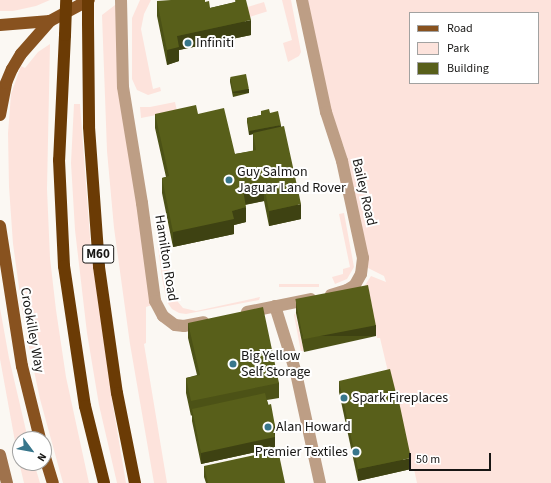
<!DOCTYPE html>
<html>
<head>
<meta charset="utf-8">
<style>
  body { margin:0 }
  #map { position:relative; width:551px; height:483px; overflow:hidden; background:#fbf8f3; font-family:"Source Sans 3",sans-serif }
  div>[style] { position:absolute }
  .green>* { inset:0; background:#fde3dc; transform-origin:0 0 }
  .street>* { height:12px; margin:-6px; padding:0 6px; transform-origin:6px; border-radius:6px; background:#bd9e85 }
  .secondary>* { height:12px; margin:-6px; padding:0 6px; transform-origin:6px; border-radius:6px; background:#9f724c }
  .primary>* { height:12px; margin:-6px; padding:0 6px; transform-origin:6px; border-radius:6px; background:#88521f }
  .highway>* { height:12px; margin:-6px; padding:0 6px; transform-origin:6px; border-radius:6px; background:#6b3b05 }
  .highway-bridge>* { height:12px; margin:-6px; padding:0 6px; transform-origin:6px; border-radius:6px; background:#6b3b05 }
  .wall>* { inset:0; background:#4c5216 }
  .shaded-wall>* { inset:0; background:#3e4212; transform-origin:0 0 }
  .building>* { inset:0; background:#585f1a; transform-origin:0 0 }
  .dots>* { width:11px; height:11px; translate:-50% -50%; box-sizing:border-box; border:2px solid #fff; border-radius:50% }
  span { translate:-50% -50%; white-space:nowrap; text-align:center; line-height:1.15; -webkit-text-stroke:4px #fff; paint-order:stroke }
  .shield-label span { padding:1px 3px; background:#fff; border:1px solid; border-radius:3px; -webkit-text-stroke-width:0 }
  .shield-label { font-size:13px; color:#171614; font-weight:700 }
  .poi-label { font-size:14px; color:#171614 }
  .left { translate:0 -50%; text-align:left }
  .right { translate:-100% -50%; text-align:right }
  .street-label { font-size:14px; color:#171614 }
  .legend { position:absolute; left:409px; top:12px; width:130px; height:72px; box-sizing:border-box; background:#fff; border:1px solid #a2a2a1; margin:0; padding:5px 7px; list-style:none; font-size:12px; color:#171614 }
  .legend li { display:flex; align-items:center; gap:8px; height:20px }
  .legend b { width:20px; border:1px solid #a2a2a1 }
  .north { position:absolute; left:12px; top:431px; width:40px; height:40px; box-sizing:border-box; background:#fff; border:1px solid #a2a2a1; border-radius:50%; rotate:122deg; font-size:11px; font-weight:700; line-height:16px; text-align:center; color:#171614 }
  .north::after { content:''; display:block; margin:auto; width:14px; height:18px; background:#38768b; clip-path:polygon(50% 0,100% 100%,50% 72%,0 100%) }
  .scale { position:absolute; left:409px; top:453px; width:82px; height:18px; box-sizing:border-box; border:2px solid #171614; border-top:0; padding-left:5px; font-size:12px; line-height:14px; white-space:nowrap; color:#171614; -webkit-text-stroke:3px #fff; paint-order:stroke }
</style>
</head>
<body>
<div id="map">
  <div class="green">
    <div style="clip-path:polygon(0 0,50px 0,36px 6px,13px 11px,0 11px)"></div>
    <div style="clip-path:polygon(140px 0,151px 0,144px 14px,141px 29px,153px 89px,160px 87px,161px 91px,148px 95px,137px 90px,132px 79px,132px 18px)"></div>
    <div style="clip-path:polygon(282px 0,291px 0,301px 52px,299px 56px,288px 62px,283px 43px,292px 40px)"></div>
    <div style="clip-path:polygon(evenodd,306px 0,551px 0,551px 483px,417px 483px,414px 469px,411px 469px,380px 338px,377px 338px,368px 297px,362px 290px,371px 276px,386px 282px,384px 276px,368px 268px,365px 246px,344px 147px,335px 128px,306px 0,410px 13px,538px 13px,538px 83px,410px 83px,410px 13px)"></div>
    <div style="left:264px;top:2px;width:10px;height:20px;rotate:73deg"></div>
    <div style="clip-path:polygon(115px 5px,117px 5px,152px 305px,146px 307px,146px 343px,144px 344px,167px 483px,154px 483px,130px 344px,114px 228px,107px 151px,102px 15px)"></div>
    <div style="clip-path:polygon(50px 44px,47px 189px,50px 258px,56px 310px,66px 377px,89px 483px,63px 483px,40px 399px,30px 352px,22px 309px,13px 244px,9px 187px,8px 133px,11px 94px,21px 66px,25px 68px,38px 52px)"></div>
    <div style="clip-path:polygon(175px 102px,177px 111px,141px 118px,140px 107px,150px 107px)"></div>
    <div style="clip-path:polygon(74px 104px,80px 104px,91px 251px,113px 406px,126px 483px,117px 483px,99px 405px,87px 333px,75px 230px,71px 163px)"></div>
    <div style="clip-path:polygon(344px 213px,354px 267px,347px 279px,335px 284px,332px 277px,343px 274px,343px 269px,350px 267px,339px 214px)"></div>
    <div style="clip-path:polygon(154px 214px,162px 233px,174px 293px,178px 302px,183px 308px,196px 311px,260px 297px,259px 300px,186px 314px,179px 313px,172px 309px,167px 302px,162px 278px)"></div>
    <div style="left:319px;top:284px;width:3px;height:40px;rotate:90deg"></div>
    <div style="clip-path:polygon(0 308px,9px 358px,28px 439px,20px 439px,20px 463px,34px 463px,40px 483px,24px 483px,18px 458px,0 359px)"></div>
    <div style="clip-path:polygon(315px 308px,295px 313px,304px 351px,301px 352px,294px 315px,297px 310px)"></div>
  </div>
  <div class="street">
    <div style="left:121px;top:0;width:87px;rotate:88.7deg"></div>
    <div style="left:123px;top:87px;width:118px;rotate:80.7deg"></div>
    <div style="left:142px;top:203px;width:99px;rotate:82.4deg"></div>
    <div style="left:155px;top:301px;width:17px;rotate:62deg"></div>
    <div style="left:163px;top:316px;width:15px;rotate:37deg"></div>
    <div style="left:175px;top:325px;width:9px;rotate:6deg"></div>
    <div style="left:184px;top:326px;width:20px;rotate:-11deg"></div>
    <div style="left:302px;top:0;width:115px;rotate:77.9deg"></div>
    <div style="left:326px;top:112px;width:52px;rotate:71.9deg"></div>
    <div style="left:342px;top:161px;width:99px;rotate:77.8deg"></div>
    <div style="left:363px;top:258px;width:16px;rotate:97deg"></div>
    <div style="left:361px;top:274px;width:13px;rotate:119deg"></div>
    <div style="left:355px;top:285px;width:9px;rotate:148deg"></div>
    <div style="left:347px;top:290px;width:17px;rotate:163deg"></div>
    <div style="left:275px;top:306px;width:70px;rotate:72.6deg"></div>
    <div style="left:296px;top:373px;width:113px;rotate:77.7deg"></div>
    <div style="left:247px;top:312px;width:65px;rotate:-11.5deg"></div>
  </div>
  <div class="secondary">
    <div style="left:0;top:455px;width:29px;rotate:76deg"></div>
  </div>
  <div class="primary">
    <div style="left:0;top:25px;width:50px;rotate:-4.6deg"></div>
    <div style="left:50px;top:21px;width:44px;rotate:-28.3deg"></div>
    <div style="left:0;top:115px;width:33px;rotate:-79deg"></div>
    <div style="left:6px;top:83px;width:15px;rotate:-67deg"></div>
    <div style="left:12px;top:69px;width:17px;rotate:-59deg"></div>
    <div style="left:21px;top:54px;width:44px;rotate:-48.7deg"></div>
    <div style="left:0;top:226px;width:142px;rotate:81.1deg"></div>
    <div style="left:22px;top:366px;width:75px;rotate:76.1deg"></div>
    <div style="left:44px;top:454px;width:30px;rotate:73deg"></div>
  </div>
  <div class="highway">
    <div style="left:88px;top:23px;width:104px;rotate:89.4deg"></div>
    <div style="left:89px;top:127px;width:140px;rotate:85.9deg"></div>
    <div style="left:99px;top:267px;width:127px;rotate:81.9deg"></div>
    <div style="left:117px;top:393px;width:92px;rotate:78.7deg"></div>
    <div style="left:65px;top:35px;width:125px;rotate:92.7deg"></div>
    <div style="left:59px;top:160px;width:106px;rotate:87.3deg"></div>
    <div style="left:64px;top:266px;width:142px;rotate:81.5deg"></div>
    <div style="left:85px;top:406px;width:79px;rotate:76.1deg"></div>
  </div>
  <div class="highway-bridge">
    <div style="left:88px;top:23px;width:23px;rotate:-90deg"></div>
    <div style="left:65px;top:35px;width:35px;rotate:-88deg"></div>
  </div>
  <div class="wall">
    <div style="clip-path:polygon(235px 0,251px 35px,179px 50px,179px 61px,167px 65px,157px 16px,157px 1px,205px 2px,210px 8px,235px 2px)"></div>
    <div style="clip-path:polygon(230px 78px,249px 93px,233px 97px,230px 82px)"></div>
    <div style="clip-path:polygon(261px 111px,270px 113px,281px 127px,301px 219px,269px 226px,264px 201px,245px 205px,246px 222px,234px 225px,234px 234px,173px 247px,162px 193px,162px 178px,166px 177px,155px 128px,155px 114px,198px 114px,235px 154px,253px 151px,253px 134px,249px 135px,247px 122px,247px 118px,261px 115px)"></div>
    <div style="clip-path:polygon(296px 302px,376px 336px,304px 352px,296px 313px)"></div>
    <div style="clip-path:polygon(188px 323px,279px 383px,279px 398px,267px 400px,275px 426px,275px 448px,201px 464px,192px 421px,192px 415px,191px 416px,186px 393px,186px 378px,197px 375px,188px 338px)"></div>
    <div style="clip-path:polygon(339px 381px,411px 469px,358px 481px,339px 392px)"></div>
    <div style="clip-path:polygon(204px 466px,285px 483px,206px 483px,204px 477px)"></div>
  </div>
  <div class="shaded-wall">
    <div style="clip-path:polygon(251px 20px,251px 35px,179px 50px,179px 61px,167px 65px,167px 50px,177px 36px)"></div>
    <div style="left:249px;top:89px;width:4px;height:16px;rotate:90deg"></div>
    <div style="clip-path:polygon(281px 125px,281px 128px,249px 135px,249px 131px)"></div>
    <div style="clip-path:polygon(264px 186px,264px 201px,243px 205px,243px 190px)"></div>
    <div style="clip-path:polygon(301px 204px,301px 219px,269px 226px,269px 211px)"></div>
    <div style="clip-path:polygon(246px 207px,246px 222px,234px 225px,234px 234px,173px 247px,173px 232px,232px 211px)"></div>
    <div style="left:376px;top:325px;width:11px;height:74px;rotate:90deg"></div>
    <div style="clip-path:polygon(275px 426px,275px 448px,201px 464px,201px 453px)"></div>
    <div style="clip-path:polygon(411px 458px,411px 469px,358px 481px,358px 469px)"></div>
  </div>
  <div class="building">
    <div style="clip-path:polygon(171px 0,205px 0,205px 2px,209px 1px,210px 8px,236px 2px,235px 0,246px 0,251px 20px,177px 36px,179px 47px,167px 50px,157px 1px)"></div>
    <div style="left:246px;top:74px;width:15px;height:16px;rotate:79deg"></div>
    <div style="clip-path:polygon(196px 105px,198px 114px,224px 108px,235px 154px,256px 150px,253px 133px,284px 126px,301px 204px,269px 211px,264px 186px,243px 190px,246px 207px,232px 211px,234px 219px,173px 232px,162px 178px,169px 176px,155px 114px)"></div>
    <div style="clip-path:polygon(269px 109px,270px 113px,278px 111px,281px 125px,249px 131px,247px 118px,261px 115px,261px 111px)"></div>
    <div style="left:368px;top:285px;width:41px;height:74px;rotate:79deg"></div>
    <div style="clip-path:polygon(263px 307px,279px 383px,191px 401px,186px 378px,200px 375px,188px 323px)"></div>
    <div style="clip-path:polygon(390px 369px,397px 397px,398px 397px,411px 458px,358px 469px,339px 381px)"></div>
    <div style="clip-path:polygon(265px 393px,268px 405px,271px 404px,275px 426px,273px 427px,275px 437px,201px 453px,192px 409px)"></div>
    <div style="clip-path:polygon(278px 450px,285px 483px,208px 483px,204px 466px)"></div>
  </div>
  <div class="dots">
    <div style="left:188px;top:43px;background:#38768b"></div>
    <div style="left:229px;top:180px;background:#38768b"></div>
    <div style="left:233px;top:364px;background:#38768b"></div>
    <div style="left:344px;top:398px;background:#38768b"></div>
    <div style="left:268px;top:427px;background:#38768b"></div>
    <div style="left:356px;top:452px;background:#38768b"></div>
  </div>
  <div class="shield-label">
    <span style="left:98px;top:254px">M60</span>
  </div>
  <div class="poi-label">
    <span class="left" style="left:196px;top:43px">Infiniti</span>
    <span class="left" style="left:237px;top:180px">Guy Salmon<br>Jaguar Land Rover</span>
    <span class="left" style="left:241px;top:364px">Big Yellow<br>Self Storage</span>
    <span class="left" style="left:352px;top:398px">Spark Fireplaces</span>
    <span class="left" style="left:276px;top:427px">Alan Howard</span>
    <span class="right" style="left:348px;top:452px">Premier Textiles</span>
  </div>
  <div class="street-label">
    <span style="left:364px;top:192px;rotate:77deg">Bailey Road</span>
    <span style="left:166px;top:258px;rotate:81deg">Hamilton Road</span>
    <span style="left:32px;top:330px;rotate:80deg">Crookilley Way</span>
  </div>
  <ul class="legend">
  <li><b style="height:5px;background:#88521f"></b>Road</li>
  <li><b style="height:11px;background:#fde3dc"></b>Park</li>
  <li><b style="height:11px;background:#585f1a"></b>Building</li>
  </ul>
  <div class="north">N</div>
  <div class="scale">50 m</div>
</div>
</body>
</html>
